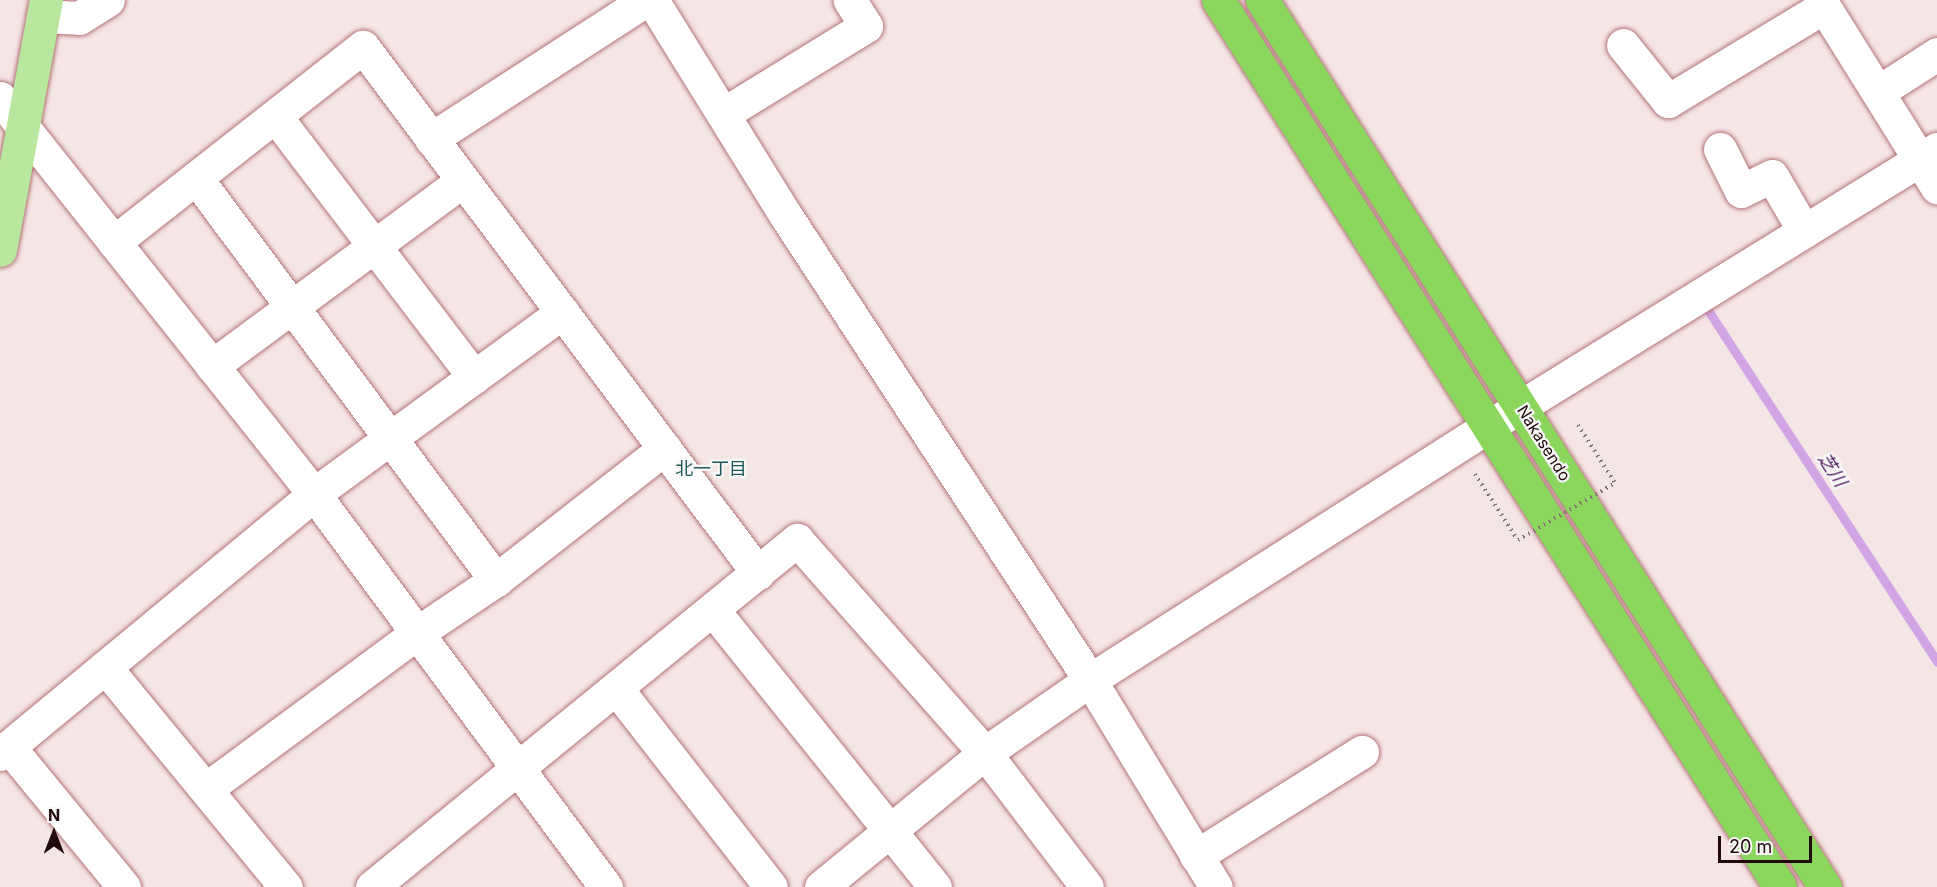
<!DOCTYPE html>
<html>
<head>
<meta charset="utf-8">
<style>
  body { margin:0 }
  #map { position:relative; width:1937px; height:887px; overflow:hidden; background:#f5e6e6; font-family:Inter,"Noto Sans JP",sans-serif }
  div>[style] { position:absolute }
  .stream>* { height:9px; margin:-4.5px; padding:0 4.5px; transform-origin:4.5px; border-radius:4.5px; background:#d1a5e5 }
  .path>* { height:4px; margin-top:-2px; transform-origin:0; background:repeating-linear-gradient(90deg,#836f70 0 1.5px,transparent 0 6px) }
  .roads { filter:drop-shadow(0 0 2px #b47478) drop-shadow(0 0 2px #b47478) }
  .minor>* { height:33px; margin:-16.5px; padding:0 16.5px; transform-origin:16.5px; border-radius:16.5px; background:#fff }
  .major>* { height:33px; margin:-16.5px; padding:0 16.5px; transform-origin:16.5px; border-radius:16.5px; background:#b9e79e }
  .highway>* { height:33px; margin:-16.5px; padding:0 16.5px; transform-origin:16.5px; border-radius:16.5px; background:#8bd75e }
  .path-bridge>* { height:4px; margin-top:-2px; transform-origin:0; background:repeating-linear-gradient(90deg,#836f70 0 1.5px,transparent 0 6px) }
  span { translate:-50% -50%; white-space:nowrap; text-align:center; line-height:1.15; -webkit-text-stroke:4.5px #f7f7f7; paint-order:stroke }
  .street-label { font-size:16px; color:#21090c }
  .neighbourhood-label { font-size:18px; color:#1e5959 }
  .water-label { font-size:18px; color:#4c1460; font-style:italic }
  .north { position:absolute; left:24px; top:803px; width:60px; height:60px; -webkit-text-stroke:4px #f7f7f7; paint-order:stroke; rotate:0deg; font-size:16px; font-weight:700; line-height:24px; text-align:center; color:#21090c }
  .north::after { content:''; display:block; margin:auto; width:21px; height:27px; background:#21090c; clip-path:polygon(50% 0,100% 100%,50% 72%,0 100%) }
  .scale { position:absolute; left:1718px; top:836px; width:94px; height:27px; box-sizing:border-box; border:3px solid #21090c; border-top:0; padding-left:8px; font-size:18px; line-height:21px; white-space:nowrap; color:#21090c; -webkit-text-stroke:4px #f7f7f7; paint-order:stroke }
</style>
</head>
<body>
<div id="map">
  <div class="stream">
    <div style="left:1702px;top:301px;width:431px;rotate:56.9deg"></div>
  </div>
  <div class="path">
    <div style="left:1578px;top:425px;width:69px;rotate:57.5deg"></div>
    <div style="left:1475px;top:474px;width:77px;rotate:57.1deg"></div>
  </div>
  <div class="roads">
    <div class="minor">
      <div style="left:652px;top:0;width:254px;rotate:58.2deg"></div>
      <div style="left:786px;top:216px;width:555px;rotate:56.77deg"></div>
      <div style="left:1090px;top:680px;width:242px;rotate:58.7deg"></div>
      <div style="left:1820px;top:0;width:221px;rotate:58deg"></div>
      <div style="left:43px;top:16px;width:36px;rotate:3deg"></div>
      <div style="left:79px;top:18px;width:34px;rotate:-32deg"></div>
      <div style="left:1623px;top:45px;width:72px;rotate:51.2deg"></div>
      <div style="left:1668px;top:101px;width:182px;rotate:-31.1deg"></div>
      <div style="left:1878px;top:92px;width:70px;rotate:-32.8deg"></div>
      <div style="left:0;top:98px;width:505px;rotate:51.59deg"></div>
      <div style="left:314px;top:494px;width:490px;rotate:53.4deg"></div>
      <div style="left:723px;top:114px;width:168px;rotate:-31.6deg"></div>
      <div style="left:866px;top:26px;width:31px;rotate:-122deg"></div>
      <div style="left:276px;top:117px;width:327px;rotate:52.7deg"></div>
      <div style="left:431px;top:139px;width:256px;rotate:-32.9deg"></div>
      <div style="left:1720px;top:149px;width:47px;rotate:63.4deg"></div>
      <div style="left:1741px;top:191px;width:34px;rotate:-26deg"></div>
      <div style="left:1772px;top:176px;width:64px;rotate:59.8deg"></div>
      <div style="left:196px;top:178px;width:502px;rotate:53.27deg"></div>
      <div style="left:114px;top:242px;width:316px;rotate:-38.1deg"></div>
      <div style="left:363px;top:47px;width:658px;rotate:53.1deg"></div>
      <div style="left:212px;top:366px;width:311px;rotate:-36.5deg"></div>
      <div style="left:713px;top:610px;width:355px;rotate:51.3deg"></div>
      <div style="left:105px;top:667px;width:285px;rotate:50.6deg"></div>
      <div style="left:616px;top:688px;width:252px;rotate:52.1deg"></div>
      <div style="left:9px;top:747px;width:181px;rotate:50.6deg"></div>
      <div style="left:0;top:754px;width:408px;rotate:-39.6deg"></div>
      <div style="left:314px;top:494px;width:308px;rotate:-36.2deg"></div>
      <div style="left:206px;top:789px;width:262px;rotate:-36.5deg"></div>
      <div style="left:417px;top:633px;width:95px;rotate:-33.9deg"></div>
      <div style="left:496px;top:580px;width:214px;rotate:-38deg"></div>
      <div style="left:1196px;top:856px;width:196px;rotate:-32.1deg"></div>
      <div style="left:372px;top:887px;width:549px;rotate:-39.23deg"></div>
      <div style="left:797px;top:540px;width:284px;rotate:48.6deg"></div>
      <div style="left:985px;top:753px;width:168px;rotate:52.7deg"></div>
      <div style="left:821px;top:887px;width:212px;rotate:-39.3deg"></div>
      <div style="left:985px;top:753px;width:128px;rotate:-34.8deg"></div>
      <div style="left:1090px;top:680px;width:473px;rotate:-32.5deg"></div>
      <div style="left:1489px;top:426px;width:527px;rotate:-31.73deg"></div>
    </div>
    <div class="major">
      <div style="left:0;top:250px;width:254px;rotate:-79.6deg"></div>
    </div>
    <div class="highway">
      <div style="left:1218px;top:0;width:1050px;rotate:57.64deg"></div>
      <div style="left:1262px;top:0;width:1051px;rotate:57.6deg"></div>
    </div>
  </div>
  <div class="path-bridge">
    <div style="left:1518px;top:540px;width:113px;rotate:-30.4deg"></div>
  </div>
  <div class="street-label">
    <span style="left:1544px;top:443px;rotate:58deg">Nakasendo</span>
  </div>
  <div class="neighbourhood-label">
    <span style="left:711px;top:469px">北一丁目</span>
  </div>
  <div class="water-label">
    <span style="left:1832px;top:470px;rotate:57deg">芝川</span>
  </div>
  <div class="north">N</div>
  <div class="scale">20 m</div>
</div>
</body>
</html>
